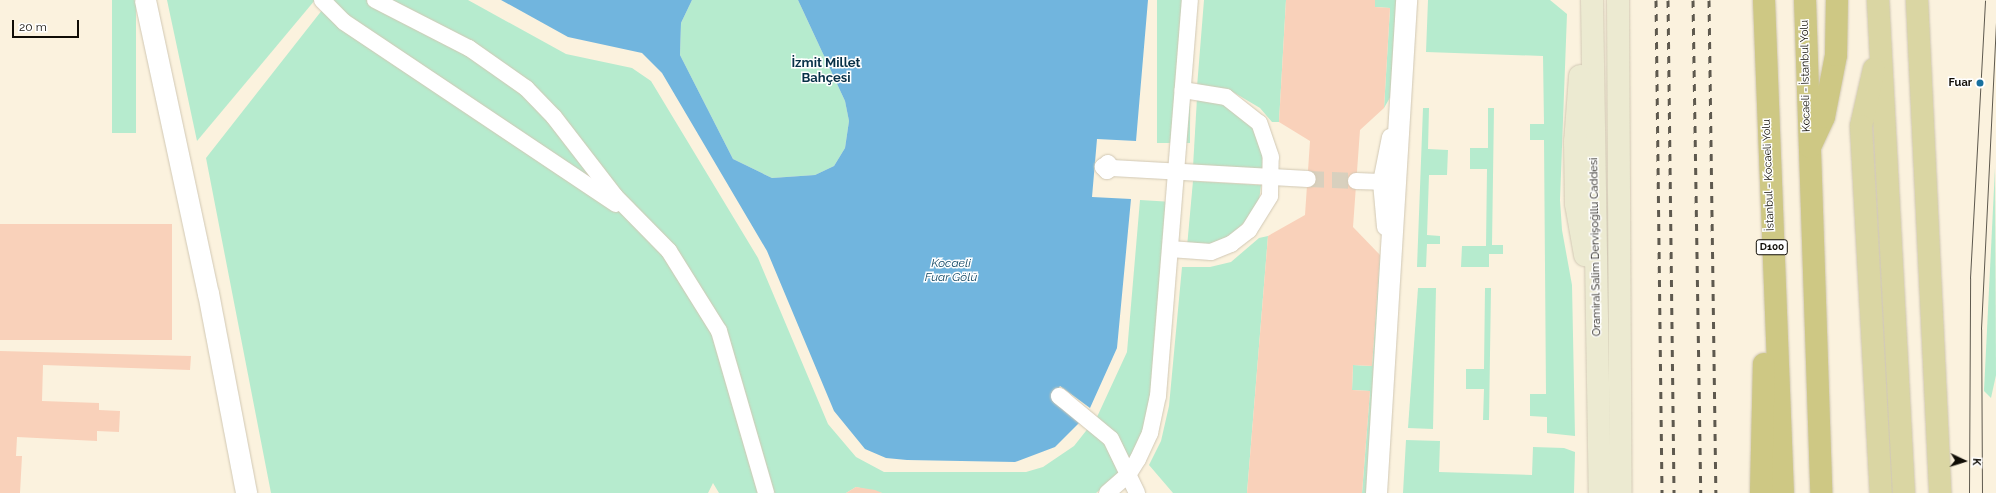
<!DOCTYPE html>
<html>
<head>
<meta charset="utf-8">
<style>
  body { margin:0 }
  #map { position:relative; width:1996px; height:493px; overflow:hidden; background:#fbf2de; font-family:Raleway,sans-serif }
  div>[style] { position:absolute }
  .green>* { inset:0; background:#b6ebce; transform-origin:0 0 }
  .water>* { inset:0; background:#71b5de }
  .building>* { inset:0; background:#f9d1ba; transform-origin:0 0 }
  .pedestrian-tunnel>* { height:16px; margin-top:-8px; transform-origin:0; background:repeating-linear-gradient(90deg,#d8d0be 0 16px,transparent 0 24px) }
  .roads { filter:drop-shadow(0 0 1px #d1c8b4) drop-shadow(0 0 1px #d1c8b4) }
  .pedestrian>* { height:16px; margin:-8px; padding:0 8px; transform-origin:8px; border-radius:8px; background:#fff }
  .minor>* { height:21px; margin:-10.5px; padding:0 10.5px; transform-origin:10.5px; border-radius:10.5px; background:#fff }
  .secondary>* { height:22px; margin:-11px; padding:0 11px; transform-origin:11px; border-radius:11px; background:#ecead1 }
  .primary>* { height:22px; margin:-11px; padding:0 11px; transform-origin:11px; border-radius:11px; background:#dad6a3 }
  .trunk>* { height:22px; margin:-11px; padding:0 11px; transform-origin:11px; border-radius:11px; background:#cec884 }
  .tram>* { height:1px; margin:-0.5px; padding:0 0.5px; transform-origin:0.5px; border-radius:0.5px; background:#5e594e }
  .rail>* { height:3px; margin-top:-1.5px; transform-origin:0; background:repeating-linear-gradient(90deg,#5e594e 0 7px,transparent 0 14px) }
  .dots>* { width:11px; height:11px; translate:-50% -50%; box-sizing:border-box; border:2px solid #fff; border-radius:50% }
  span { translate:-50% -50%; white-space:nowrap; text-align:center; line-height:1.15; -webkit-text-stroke:3px #fff; paint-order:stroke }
  .shield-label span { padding:1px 3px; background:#fff; border:1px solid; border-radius:3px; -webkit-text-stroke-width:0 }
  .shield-label { font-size:10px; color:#100d06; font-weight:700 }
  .street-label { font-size:11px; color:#100d06 }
  .poi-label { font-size:11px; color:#100d06; font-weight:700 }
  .right { translate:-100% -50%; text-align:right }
  .water-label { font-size:12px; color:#114763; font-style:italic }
  .quarter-label { font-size:13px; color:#073047; font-weight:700 }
  .north { position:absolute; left:1944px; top:441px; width:40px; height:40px; -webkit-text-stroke:3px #fff; paint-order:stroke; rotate:94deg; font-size:11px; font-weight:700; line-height:16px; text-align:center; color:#100d06 }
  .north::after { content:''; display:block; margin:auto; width:14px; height:18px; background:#100d06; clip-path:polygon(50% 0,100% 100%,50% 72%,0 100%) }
  .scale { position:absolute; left:12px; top:20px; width:67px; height:18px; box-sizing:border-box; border:2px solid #100d06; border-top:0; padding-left:5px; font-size:12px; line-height:14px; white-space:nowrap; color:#100d06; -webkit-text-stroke:3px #fff; paint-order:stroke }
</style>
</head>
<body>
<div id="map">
  <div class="green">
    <div style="left:112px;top:0;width:24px;height:133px"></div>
    <div style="clip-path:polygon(167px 0,315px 0,197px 141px)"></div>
    <div style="clip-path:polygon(330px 0,468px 0,566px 54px,632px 68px,651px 81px,758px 258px,828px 424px,856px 457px,884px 472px,1026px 472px,1043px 467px,1074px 446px,1097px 417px,1127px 352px,1140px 200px,1173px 202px,1158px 396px,1141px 445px,1119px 474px,1096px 493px,882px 493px,856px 487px,846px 493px,719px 493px,713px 483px,708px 493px,271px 493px,206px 158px)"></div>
    <div style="clip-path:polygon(692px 0,798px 0,845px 101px,849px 121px,845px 148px,834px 166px,815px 175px,772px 178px,733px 159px,680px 55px,681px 23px)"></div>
    <div style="left:1157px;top:0;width:33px;height:143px"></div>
    <div style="clip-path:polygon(1204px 0,1286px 0,1279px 122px,1272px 122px,1260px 108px,1228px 89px,1197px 87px)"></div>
    <div style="clip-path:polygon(1375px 0,1401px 0,1396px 87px,1384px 108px,1390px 8px,1375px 7px)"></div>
    <div style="clip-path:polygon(1428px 0,1550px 0,1567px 14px,1560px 200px,1562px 230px,1572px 285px,1575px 436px,1547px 433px,1547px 417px,1530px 416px,1530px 394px,1546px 394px,1544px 140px,1530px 140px,1530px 124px,1544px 124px,1543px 56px,1426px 52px)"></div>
    <div style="clip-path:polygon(1197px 98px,1225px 102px,1250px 121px,1262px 153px,1263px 171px,1193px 167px)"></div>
    <div style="clip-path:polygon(1423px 108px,1429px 108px,1428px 149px,1448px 150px,1447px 175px,1429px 175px,1427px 235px,1440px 236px,1440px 244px,1427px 244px,1426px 267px,1417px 267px)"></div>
    <div style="clip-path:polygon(1488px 108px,1494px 108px,1492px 245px,1503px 245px,1503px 254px,1489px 254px,1489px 267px,1461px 267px,1462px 246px,1486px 246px,1487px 169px,1470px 169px,1470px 148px,1488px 148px)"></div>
    <div style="clip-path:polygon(1995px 168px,1996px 375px,1991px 398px,1984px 391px)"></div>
    <div style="clip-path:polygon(1193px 181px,1261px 185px,1259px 201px,1250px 217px,1225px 242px,1187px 247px)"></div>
    <div style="clip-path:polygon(1268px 236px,1247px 493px,1173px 493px,1149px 465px,1161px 441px,1169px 406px,1182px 267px,1210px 267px,1231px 262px,1259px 238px)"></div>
    <div style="clip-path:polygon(1380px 255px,1386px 273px,1372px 493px,1362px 493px,1370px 391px,1352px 390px,1353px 365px,1372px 366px)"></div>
    <div style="clip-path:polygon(1418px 288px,1436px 288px,1433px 429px,1408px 428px)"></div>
    <div style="clip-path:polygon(1485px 288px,1491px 288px,1489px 420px,1483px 420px,1484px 389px,1466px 389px,1466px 369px,1484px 369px)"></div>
    <div style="clip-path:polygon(1406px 440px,1440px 441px,1439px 472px,1532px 475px,1533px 447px,1564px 448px,1575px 452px,1574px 493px,1403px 493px)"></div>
  </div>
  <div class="water">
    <div style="clip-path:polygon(501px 0,692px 0,681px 23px,680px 55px,733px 159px,772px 178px,815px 175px,834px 166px,845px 148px,849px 121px,845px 101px,798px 0,1148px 0,1136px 141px,1097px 139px,1092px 197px,1131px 199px,1117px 348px,1090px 408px,1060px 386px,1052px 399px,1081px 421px,1055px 447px,1015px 462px,907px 460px,886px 458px,865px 449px,834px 411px,767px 251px,662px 73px,642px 53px,568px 37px)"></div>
  </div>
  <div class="building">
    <div style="clip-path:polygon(1286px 0,1375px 0,1375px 7px,1390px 8px,1384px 108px,1360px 130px,1353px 227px,1380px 255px,1372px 366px,1353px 365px,1352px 390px,1370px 391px,1362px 493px,1247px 493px,1268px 236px,1305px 215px,1310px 141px,1279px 122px)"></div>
    <div style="left:0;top:224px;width:172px;height:116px"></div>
    <div style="clip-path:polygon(0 351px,191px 356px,190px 370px,43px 365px,42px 401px,99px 403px,99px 410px,120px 411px,119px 432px,97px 431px,97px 441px,17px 437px,16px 456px,22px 456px,20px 493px,0 493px)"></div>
    <div style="clip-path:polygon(856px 487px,875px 490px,882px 493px,846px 493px)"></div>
  </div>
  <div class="pedestrian-tunnel">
    <div style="left:1308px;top:179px;width:48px;rotate:2.4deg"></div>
  </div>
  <div class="roads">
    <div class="pedestrian">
      <div style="left:322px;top:0;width:31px;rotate:45deg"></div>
      <div style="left:344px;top:22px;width:327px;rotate:33.8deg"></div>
      <div style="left:375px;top:0;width:106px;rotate:27.1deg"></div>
      <div style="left:469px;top:48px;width:70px;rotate:35.1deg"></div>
      <div style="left:526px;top:88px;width:40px;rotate:46deg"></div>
      <div style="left:554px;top:117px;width:100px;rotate:52.3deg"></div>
      <div style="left:615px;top:196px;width:77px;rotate:45.5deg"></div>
      <div style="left:669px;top:251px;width:94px;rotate:58deg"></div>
      <div style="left:719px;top:331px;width:169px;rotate:73.8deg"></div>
      <div style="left:1112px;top:168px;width:6px;rotate:149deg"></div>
      <div style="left:1107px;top:171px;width:6px;rotate:-135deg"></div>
      <div style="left:1103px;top:167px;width:6px;rotate:-39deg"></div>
      <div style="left:1108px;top:163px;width:6px;rotate:51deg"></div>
      <div style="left:1112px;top:168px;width:196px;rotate:3.2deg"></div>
      <div style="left:1356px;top:181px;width:25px;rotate:2deg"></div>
      <div style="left:1385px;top:227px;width:45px;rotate:-95.1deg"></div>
      <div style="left:1381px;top:182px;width:46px;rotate:-78.7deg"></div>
      <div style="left:1170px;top:249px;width:41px;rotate:4.2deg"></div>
      <div style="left:1211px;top:252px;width:22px;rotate:-22deg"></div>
      <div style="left:1231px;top:244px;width:23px;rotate:-38deg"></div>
      <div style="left:1249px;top:230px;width:40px;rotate:-58deg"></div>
      <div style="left:1270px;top:196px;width:39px;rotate:-89deg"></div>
      <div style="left:1271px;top:157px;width:36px;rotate:-109deg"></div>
      <div style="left:1259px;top:123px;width:42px;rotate:-141.8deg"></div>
      <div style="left:1226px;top:97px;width:44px;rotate:-170.8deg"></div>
      <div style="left:1064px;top:400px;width:6px;rotate:-141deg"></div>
      <div style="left:1059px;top:396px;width:67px;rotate:39.6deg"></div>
      <div style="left:1111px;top:439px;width:60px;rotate:64.3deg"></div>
      <div style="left:1107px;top:493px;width:28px;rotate:-41deg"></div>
      <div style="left:1128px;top:475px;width:19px;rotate:-58deg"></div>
      <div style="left:1138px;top:459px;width:29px;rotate:-65deg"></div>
      <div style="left:1150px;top:433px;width:38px;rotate:-78deg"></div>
      <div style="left:1158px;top:396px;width:397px;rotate:-85.4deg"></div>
    </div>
    <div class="minor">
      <div style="left:145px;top:0;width:300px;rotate:77.9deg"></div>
      <div style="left:208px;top:293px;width:204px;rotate:79.2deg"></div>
      <div style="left:1376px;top:493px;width:494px;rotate:-86.5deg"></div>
    </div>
    <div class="secondary">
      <div style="left:1592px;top:0;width:493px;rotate:89.1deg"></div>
      <div style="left:1618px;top:0;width:493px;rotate:89.7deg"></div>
      <div style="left:1580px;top:76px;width:66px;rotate:94.3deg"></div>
      <div style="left:1575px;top:142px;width:62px;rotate:89.1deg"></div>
      <div style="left:1576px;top:204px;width:52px;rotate:80deg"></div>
    </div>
    <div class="primary">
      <div style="left:1878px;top:0;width:494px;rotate:87deg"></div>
      <div style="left:1917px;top:0;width:494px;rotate:87.3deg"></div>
      <div style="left:1874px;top:69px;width:58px;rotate:102.8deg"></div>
      <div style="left:1861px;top:126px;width:368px;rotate:86.9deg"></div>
    </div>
    <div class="trunk">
      <div style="left:1764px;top:0;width:493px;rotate:87.8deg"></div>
      <div style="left:1805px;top:0;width:493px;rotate:88.1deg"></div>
      <div style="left:1810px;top:147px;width:33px;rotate:-65deg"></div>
      <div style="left:1824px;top:117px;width:63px;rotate:-79deg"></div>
      <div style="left:1836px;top:55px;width:55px;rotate:-89deg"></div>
      <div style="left:1761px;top:493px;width:129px;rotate:-88.7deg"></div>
    </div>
  </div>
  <div class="tram">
    <div style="left:1969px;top:493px;width:215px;rotate:-89.7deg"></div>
    <div style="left:1970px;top:278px;width:278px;rotate:-86.9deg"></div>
    <div style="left:1982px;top:493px;width:164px;rotate:-90.3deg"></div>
    <div style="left:1981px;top:329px;width:311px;rotate:-87.2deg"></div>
  </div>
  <div class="rail">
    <div style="left:1656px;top:0;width:493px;rotate:89.3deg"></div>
    <div style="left:1668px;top:0;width:493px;rotate:89.3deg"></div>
    <div style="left:1693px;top:0;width:493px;rotate:89.1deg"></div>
    <div style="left:1709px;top:0;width:493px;rotate:89.2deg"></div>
  </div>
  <div class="dots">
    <div style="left:1980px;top:83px;background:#18709f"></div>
  </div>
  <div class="shield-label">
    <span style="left:1772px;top:247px">D100</span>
  </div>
  <div class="street-label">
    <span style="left:1806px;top:76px;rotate:-91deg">Kocaeli - İstanbul Yolu</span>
    <span style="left:1769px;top:175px;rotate:-92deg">İstanbul - Kocaeli Yolu</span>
    <span style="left:1596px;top:247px;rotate:-91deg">Oramiral Salim Dervişoğllu Caddesi</span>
  </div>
  <div class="poi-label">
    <span class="right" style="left:1972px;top:83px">Fuar</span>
  </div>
  <div class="water-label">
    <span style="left:951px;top:271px">Kocaeli<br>Fuar Gölü</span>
  </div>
  <div class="quarter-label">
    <span style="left:826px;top:71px">İzmit Millet<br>Bahçesi</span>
  </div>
  <div class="north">K</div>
  <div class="scale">20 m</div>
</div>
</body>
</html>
